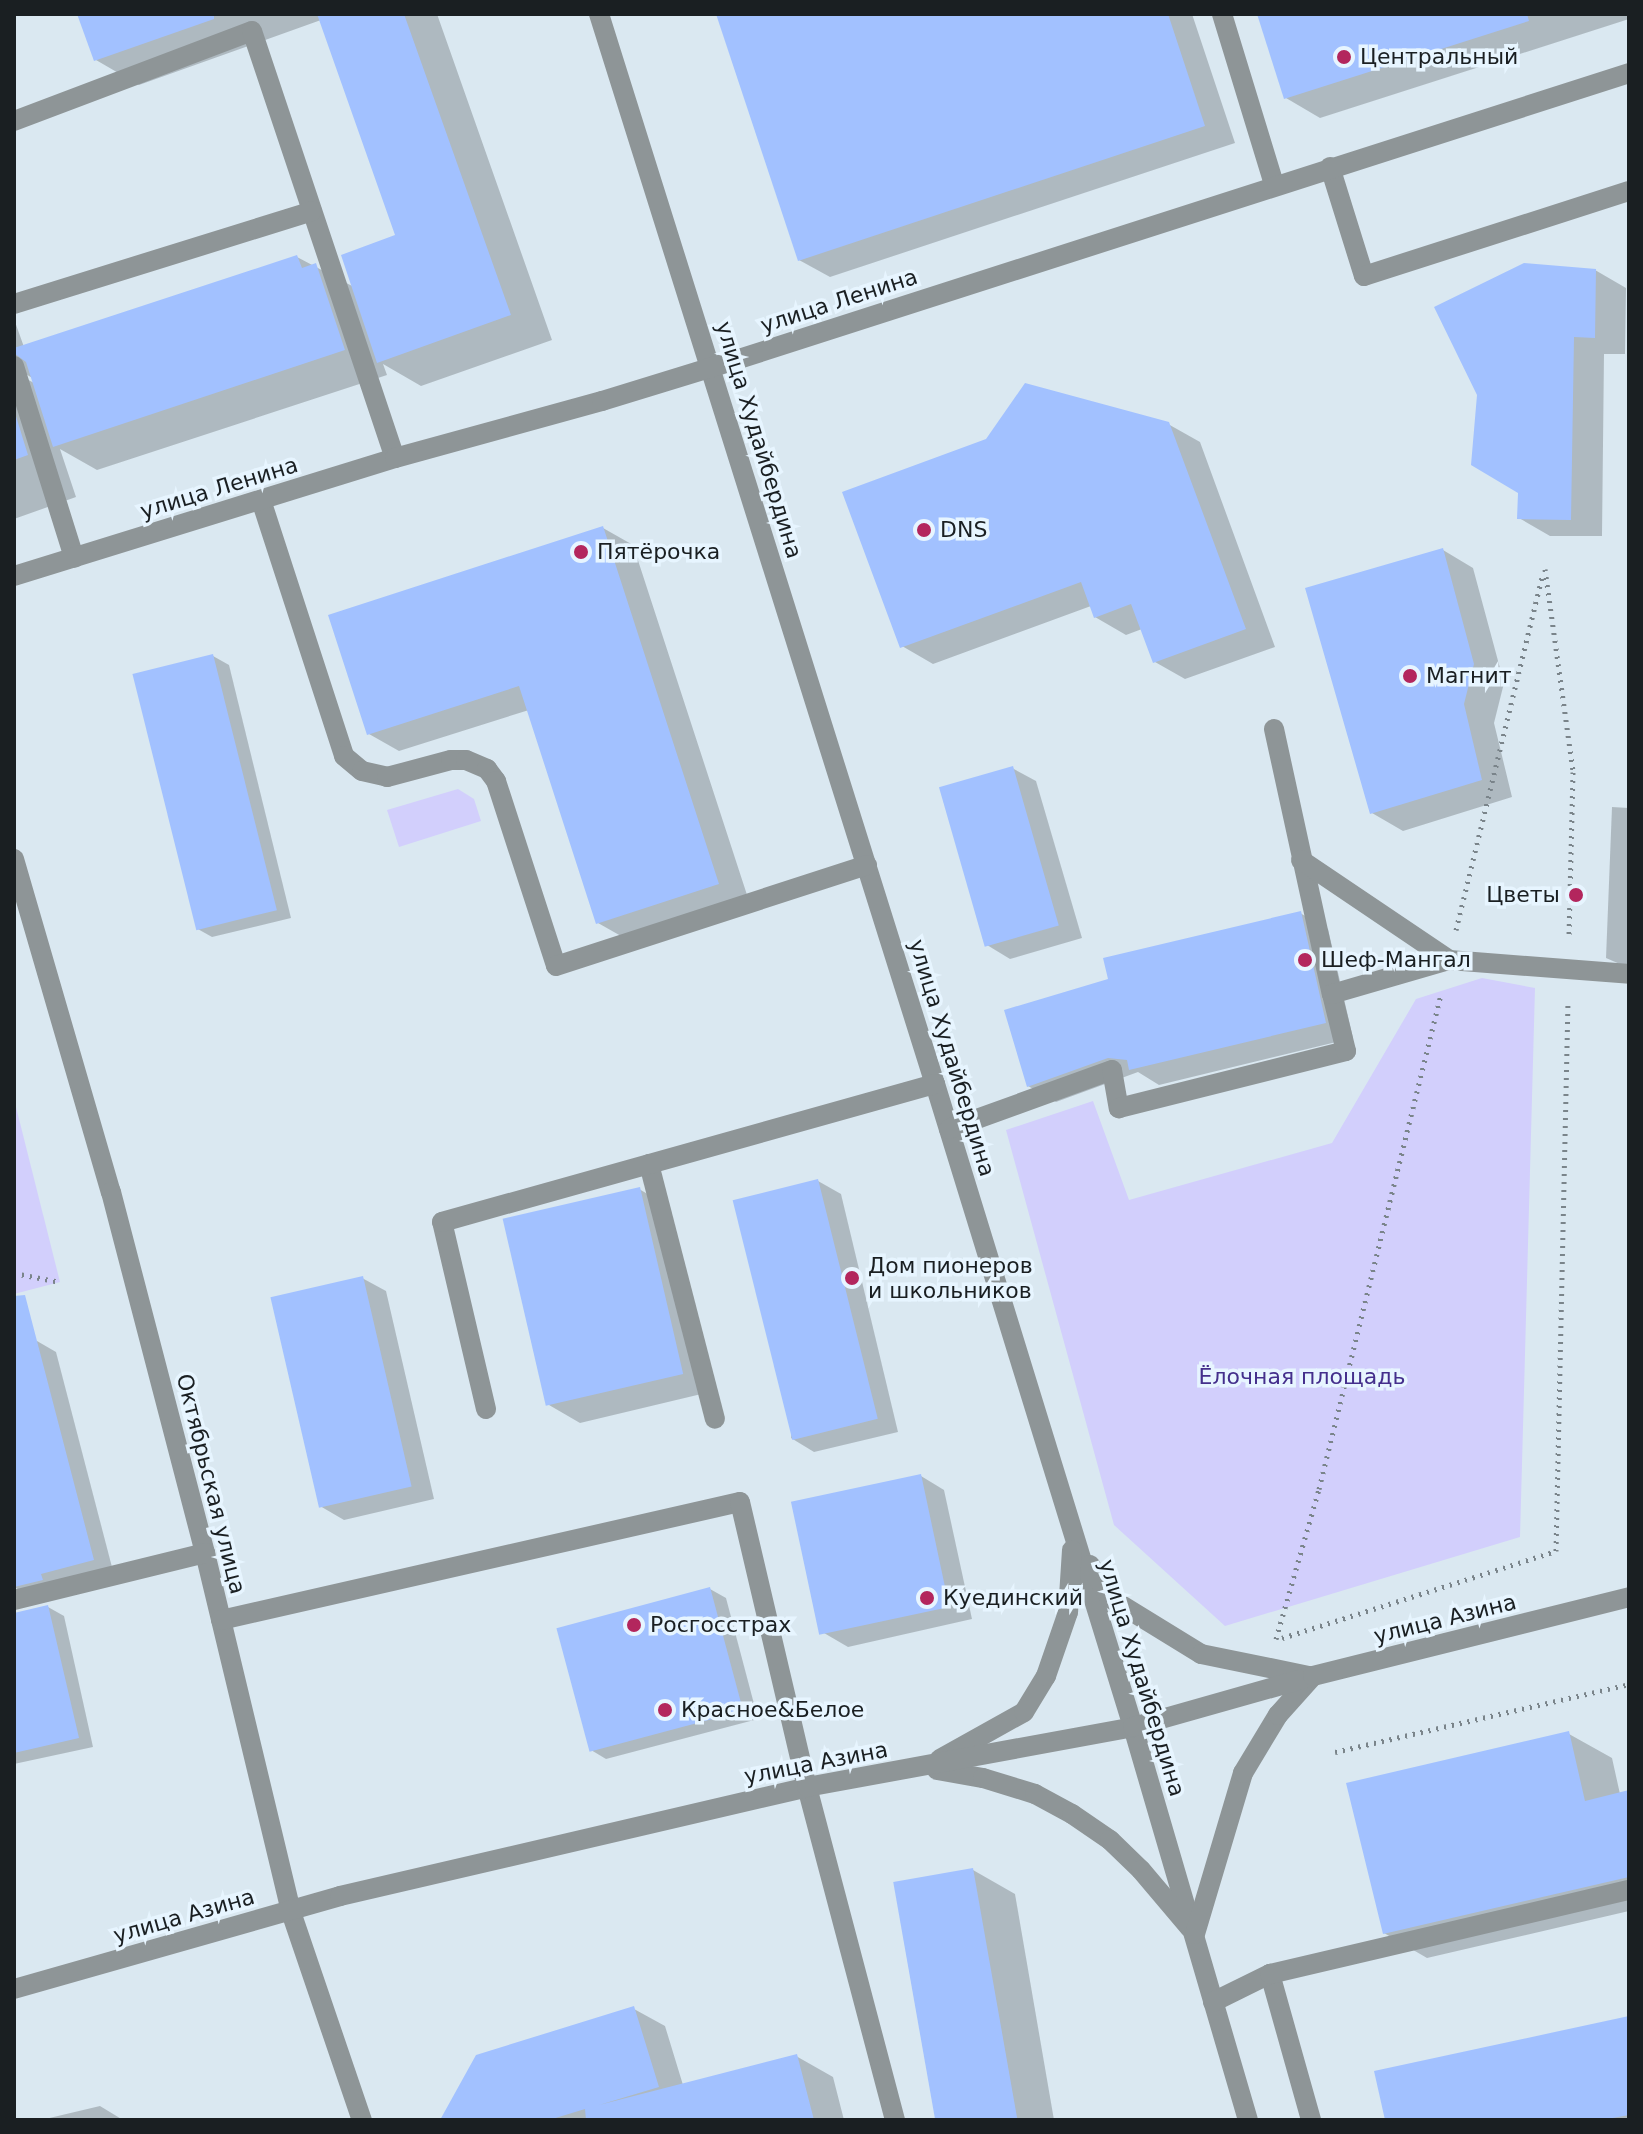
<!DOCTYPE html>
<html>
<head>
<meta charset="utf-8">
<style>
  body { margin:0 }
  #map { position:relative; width:1643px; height:2134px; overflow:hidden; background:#dae8f1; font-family:"DejaVu Sans",sans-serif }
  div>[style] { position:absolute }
  .green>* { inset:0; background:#d2cffc }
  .shadow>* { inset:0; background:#0003 }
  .building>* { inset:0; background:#a2c1ff; transform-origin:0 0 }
  .path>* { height:5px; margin-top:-2.5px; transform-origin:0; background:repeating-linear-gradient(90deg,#7a848a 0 2px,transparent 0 8px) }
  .minor>* { height:20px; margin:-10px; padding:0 10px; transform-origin:10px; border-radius:10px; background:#8e9597 }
  .dots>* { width:22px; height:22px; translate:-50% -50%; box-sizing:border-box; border:4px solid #e7f5ff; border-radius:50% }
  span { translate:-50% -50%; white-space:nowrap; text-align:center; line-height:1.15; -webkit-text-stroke:7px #e7f5ff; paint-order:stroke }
  .poi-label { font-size:22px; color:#1a1f22 }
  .left { translate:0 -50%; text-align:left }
  .right { translate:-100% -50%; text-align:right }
  .street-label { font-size:22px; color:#1a1f22 }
  .park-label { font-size:22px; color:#442f8c }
  .frame { position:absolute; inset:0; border:16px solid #1a1f22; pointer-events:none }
</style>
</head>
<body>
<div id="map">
  <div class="green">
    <div style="clip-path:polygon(458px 789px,474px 799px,481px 821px,399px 847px,387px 810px)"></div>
    <div style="clip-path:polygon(1482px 978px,1535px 988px,1520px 1537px,1225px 1626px,1114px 1525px,1006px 1130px,1093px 1101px,1129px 1200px,1332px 1143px,1416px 999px)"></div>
    <div style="clip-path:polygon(14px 1099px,60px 1282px,14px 1294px)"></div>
  </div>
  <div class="shadow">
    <div style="clip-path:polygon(79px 14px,437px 14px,552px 340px,421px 386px,383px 364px,387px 375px,97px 470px,60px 449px,76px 497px,14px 519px,14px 372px,34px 383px,34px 379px,14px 367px,14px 319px,24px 347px,297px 257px,354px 287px,398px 236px,321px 20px,139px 85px,96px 60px)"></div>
    <div style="clip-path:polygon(718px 14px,1192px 14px,1235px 143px,830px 277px,799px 260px)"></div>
    <div style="clip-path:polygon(1259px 14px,1629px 14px,1629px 19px,1320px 118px,1286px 98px)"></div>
    <div style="clip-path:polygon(1595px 270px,1626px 288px,1625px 354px,1604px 354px,1602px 536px,1550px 536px,1519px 518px,1520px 492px)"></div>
    <div style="clip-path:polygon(1168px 424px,1200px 442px,1275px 647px,1185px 679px,1155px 662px,1142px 629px,1126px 635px,1095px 617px,1091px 606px,933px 664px,902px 646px)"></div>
    <div style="clip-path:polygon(603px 528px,633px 545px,749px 901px,628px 940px,598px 923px,529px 710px,399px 751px,369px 734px)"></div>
    <div style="clip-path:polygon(1443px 550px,1473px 568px,1504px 683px,1494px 723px,1512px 797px,1403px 831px,1372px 813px)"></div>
    <div style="clip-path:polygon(213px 656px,229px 665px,291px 918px,212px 937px,196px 928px)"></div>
    <div style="clip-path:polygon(1012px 768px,1036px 781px,1082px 938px,1010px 959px,987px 945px)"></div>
    <div style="clip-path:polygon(1612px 807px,1629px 808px,1629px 968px,1606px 958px)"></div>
    <div style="clip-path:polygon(1300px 913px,1328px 929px,1353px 1038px,1159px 1085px,1138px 1072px,1056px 1102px,1028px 1086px)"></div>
    <div style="clip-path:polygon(818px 1181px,841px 1194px,898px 1432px,814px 1452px,791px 1438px)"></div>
    <div style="clip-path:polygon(639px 1189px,670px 1207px,714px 1391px,580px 1423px,549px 1405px)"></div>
    <div style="clip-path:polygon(362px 1278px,386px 1291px,434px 1499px,344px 1520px,320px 1506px)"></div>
    <div style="clip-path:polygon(37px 1341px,56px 1352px,113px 1571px,32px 1597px,14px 1587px,14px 1347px)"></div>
    <div style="clip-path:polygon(921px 1476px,944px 1490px,972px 1619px,848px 1647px,824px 1633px)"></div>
    <div style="clip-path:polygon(710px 1589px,726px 1598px,758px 1719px,606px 1759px,591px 1750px)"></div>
    <div style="clip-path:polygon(48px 1607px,64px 1616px,93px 1747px,14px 1764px,14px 1639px)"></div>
    <div style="clip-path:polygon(1569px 1734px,1612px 1758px,1620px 1794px,1629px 1792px,1629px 1911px,1427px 1958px,1384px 1933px)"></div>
    <div style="clip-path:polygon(973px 1870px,1015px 1894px,1054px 2120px,936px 2120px)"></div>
    <div style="clip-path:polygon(634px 2009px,665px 2026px,683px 2085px,796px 2056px,833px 2077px,844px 2120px,442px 2120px)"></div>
    <div style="clip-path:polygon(1629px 2018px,1629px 2120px,1387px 2120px)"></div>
    <div style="clip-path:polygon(100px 2106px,123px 2120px,41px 2120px)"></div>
  </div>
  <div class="building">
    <div style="clip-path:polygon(77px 14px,214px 14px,214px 19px,94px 61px)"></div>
    <div style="clip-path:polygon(317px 14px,404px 14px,511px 315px,377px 363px,341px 255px,395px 235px)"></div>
    <div style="clip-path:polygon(716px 14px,1168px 14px,1205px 126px,798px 261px)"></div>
    <div style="clip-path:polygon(1257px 14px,1527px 14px,1529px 21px,1284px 99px)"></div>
    <div style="clip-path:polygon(297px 255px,302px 268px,316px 263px,345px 350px,53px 447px,26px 362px,14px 353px,14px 348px)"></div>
    <div style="clip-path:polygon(1524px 263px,1596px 269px,1595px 338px,1574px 337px,1571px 520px,1517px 519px,1518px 493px,1471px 465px,1477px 395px,1434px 307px)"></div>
    <div style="clip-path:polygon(1025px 383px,1169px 422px,1246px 629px,1153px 663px,1131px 604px,1094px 618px,1081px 582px,900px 648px,842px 492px,986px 439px)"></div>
    <div style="clip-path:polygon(14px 410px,28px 455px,14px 460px)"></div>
    <div style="clip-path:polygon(603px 526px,719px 884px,596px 924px,519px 686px,367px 735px,328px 615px)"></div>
    <div style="clip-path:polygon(1443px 548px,1474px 664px,1464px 704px,1482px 780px,1370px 814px,1305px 588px)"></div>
    <div style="left:213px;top:654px;width:264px;height:83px;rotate:76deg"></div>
    <div style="left:1013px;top:766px;width:166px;height:77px;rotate:74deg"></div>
    <div style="clip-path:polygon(1301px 911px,1326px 1023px,1129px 1070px,1127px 1060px,1108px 1058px,1027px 1087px,1004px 1010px,1108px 979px,1103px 958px)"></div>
    <div style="left:818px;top:1179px;width:247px;height:88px;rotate:76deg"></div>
    <div style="left:640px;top:1187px;width:192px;height:141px;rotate:77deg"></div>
    <div style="left:363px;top:1276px;width:216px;height:95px;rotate:77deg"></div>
    <div style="clip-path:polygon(25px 1295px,94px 1560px,41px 1574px,43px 1580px,14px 1587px,14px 1296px)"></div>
    <div style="left:921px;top:1474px;width:136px;height:133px;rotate:78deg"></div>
    <div style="left:710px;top:1587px;width:128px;height:159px;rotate:75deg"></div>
    <div style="clip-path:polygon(48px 1605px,79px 1738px,14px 1753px,14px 1613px)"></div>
    <div style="clip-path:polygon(1569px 1731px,1585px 1801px,1629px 1790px,1629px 1877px,1383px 1934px,1346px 1783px)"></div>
    <div style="left:973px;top:1868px;width:256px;height:81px;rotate:80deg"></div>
    <div style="clip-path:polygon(634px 2006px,659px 2087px,599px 2105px,797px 2054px,814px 2120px,586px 2120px,585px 2109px,549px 2120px,440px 2120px,476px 2055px)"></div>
    <div style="clip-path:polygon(1629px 2016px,1629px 2115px,1602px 2120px,1385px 2120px,1374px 2071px)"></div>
  </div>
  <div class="path">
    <div style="left:1545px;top:569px;width:205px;rotate:82.1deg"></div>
    <div style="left:1573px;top:772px;width:167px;rotate:91.4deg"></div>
    <div style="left:1456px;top:930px;width:366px;rotate:-76.3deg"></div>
    <div style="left:14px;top:1273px;width:47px;rotate:11.1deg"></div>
    <div style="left:1282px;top:1638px;width:287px;rotate:-17.6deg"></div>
    <div style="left:1556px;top:1551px;width:550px;rotate:-88.75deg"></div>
    <div style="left:1276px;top:1639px;width:156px;rotate:-74deg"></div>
    <div style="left:1319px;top:1489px;width:510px;rotate:-76.15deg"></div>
    <div style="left:1335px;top:1752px;width:302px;rotate:-13deg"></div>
  </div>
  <div class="minor">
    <div style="left:599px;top:14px;width:1122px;rotate:72.57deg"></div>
    <div style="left:935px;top:1084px;width:673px;rotate:72.88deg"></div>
    <div style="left:1133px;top:1727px;width:409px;rotate:73.7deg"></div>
    <div style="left:1222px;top:14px;width:178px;rotate:73deg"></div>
    <div style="left:14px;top:121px;width:254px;rotate:-20.7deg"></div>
    <div style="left:252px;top:31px;width:450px;rotate:71.5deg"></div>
    <div style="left:1330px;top:167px;width:114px;rotate:72.7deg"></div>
    <div style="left:1364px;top:276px;width:278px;rotate:-17.8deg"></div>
    <div style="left:14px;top:304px;width:312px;rotate:-17.3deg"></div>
    <div style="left:14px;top:366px;width:201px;rotate:72.6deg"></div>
    <div style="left:261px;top:500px;width:269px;rotate:72deg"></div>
    <div style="left:344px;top:756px;width:23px;rotate:40deg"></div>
    <div style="left:362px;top:771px;width:26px;rotate:13deg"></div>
    <div style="left:387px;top:777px;width:66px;rotate:-14.9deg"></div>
    <div style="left:451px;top:760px;width:15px"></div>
    <div style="left:466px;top:760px;width:23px;rotate:23deg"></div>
    <div style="left:487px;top:769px;width:15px;rotate:53deg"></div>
    <div style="left:496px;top:781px;width:194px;rotate:72deg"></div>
    <div style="left:556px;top:966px;width:327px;rotate:-18deg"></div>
    <div style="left:14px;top:576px;width:399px;rotate:-17.2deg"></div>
    <div style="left:395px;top:458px;width:215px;rotate:-15.4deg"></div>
    <div style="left:602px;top:401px;width:146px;rotate:-17.1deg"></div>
    <div style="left:742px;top:358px;width:932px;rotate:-17.81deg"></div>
    <div style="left:1274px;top:729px;width:271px;rotate:77.7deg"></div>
    <div style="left:14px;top:859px;width:347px;rotate:73.8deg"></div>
    <div style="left:111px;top:1192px;width:373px;rotate:75.4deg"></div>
    <div style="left:205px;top:1553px;width:369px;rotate:76.5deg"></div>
    <div style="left:291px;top:1912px;width:220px;rotate:71.2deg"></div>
    <div style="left:1301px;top:860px;width:179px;rotate:34deg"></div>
    <div style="left:949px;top:1129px;width:173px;rotate:-19.9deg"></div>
    <div style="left:1112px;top:1070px;width:39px;rotate:80deg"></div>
    <div style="left:1119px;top:1108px;width:234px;rotate:-14.1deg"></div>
    <div style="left:1346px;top:1051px;width:59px;rotate:-103.8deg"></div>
    <div style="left:1332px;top:994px;width:122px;rotate:-16.2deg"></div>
    <div style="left:1449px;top:960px;width:181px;rotate:4.4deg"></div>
    <div style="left:649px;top:1164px;width:263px;rotate:75.5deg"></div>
    <div style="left:486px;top:1409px;width:192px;rotate:-103.2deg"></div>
    <div style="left:442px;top:1222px;width:512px;rotate:-15.64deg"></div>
    <div style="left:1090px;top:1565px;width:39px;rotate:59deg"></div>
    <div style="left:1110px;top:1598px;width:107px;rotate:31.6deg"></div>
    <div style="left:1201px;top:1654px;width:110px;rotate:11.5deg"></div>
    <div style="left:14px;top:1600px;width:197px;rotate:-13.8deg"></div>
    <div style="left:221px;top:1620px;width:532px;rotate:-12.81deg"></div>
    <div style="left:740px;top:1502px;width:293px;rotate:76.8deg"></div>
    <div style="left:807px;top:1787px;width:344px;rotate:75.2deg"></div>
    <div style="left:940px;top:1759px;width:96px;rotate:-29.2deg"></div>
    <div style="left:1024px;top:1712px;width:42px;rotate:-58.6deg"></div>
    <div style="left:1046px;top:1676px;width:68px;rotate:-71deg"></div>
    <div style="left:1068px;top:1612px;width:62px;rotate:-86.3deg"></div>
    <div style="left:937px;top:1770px;width:47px;rotate:9.9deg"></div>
    <div style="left:983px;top:1778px;width:54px;rotate:17.1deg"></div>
    <div style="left:1035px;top:1794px;width:42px;rotate:28.4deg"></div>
    <div style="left:1072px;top:1814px;width:46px;rotate:34.4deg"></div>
    <div style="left:1110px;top:1840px;width:43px;rotate:44.1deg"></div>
    <div style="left:1141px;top:1870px;width:76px;rotate:49.8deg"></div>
    <div style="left:1195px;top:1934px;width:168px;rotate:-73.4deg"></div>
    <div style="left:1243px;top:1773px;width:68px;rotate:-58.9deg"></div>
    <div style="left:1278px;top:1715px;width:52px;rotate:-48.1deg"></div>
    <div style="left:1270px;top:1974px;width:152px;rotate:74.3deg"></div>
    <div style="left:14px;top:1989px;width:339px;rotate:-15.9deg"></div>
    <div style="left:340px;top:1896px;width:480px;rotate:-13.1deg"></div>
    <div style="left:807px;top:1787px;width:331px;rotate:-10.4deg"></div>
    <div style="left:1133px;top:1727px;width:187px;rotate:-15.8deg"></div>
    <div style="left:1313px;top:1676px;width:326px;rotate:-14deg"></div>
    <div style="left:1213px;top:2002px;width:64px;rotate:-26.2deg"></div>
    <div style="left:1270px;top:1974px;width:369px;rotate:-13.2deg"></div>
  </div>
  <div class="dots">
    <div style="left:1344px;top:57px;background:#b3265d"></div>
    <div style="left:924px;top:530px;background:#b3265d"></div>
    <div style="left:581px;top:552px;background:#b3265d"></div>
    <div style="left:1410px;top:676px;background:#b3265d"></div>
    <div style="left:1576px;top:895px;background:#b3265d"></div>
    <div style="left:1305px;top:960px;background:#b3265d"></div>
    <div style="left:852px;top:1278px;background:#b3265d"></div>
    <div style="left:927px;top:1598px;background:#b3265d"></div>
    <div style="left:634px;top:1625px;background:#b3265d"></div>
    <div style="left:665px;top:1710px;background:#b3265d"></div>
  </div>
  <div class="poi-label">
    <span class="left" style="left:1360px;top:57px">Центральный</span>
    <span class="left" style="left:940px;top:530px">DNS</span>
    <span class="left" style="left:597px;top:552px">Пятёрочка</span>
    <span class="left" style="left:1426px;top:676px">Магнит</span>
    <span class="right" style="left:1560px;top:895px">Цветы</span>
    <span class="left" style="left:1321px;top:960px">Шеф-Мангал</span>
    <span class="left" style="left:868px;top:1278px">Дом пионеров<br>и школьников</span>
    <span class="left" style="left:943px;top:1598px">Куединский</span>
    <span class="left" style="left:650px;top:1625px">Росгосстрах</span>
    <span class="left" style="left:681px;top:1710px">Красное&amp;Белое</span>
  </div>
  <div class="street-label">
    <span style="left:839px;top:301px;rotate:-18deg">улица Ленина</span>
    <span style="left:759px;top:440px;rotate:73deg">улица Худайбердина</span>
    <span style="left:219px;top:488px;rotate:-17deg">улица Ленина</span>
    <span style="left:952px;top:1058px;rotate:73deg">улица Худайбердина</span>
    <span style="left:211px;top:1484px;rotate:76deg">Октябрьская улица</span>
    <span style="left:1445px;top:1619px;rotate:-14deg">улица Азина</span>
    <span style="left:1142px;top:1678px;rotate:73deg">улица Худайбердина</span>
    <span style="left:816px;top:1763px;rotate:-11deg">улица Азина</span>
    <span style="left:184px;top:1916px;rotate:-16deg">улица Азина</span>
  </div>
  <div class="park-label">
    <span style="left:1302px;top:1377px">Ёлочная площадь</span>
  </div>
  <div class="frame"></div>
</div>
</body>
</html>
